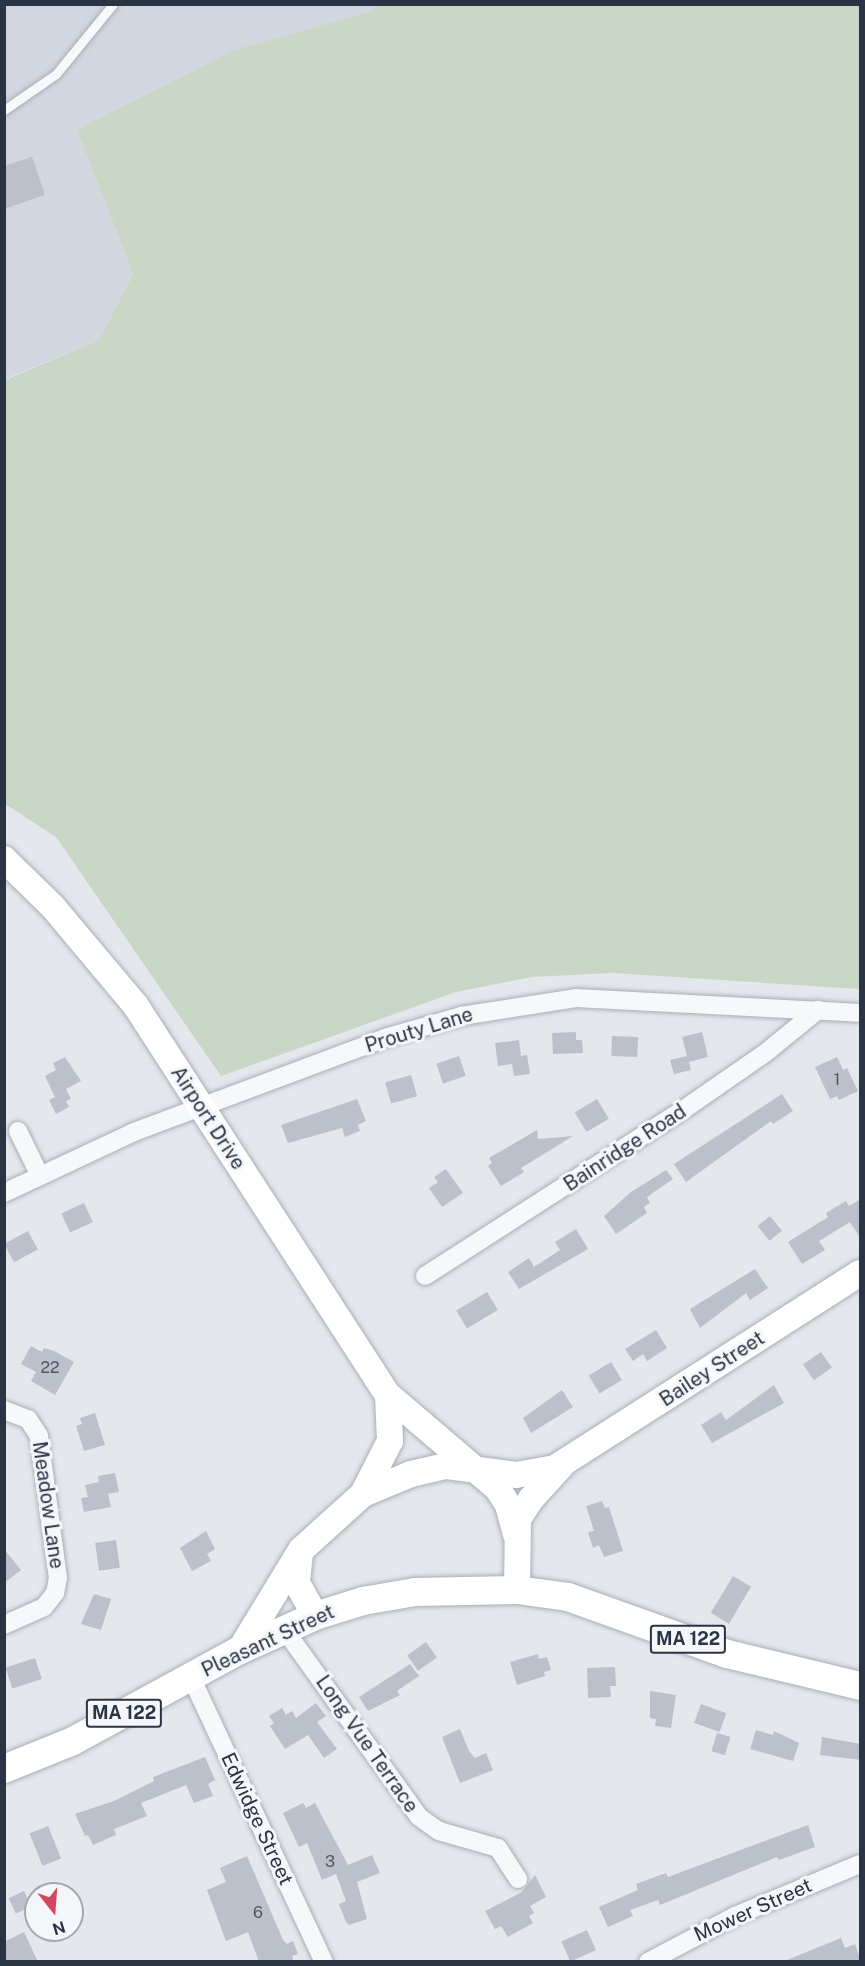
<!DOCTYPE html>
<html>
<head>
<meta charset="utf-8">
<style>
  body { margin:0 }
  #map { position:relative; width:865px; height:1966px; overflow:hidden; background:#e4e7ec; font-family:"Public Sans",sans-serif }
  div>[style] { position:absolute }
  .built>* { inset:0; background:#d2d6de }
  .green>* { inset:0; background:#c9d6c5 }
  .building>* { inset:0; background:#bbc0ca; transform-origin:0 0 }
  .roads { filter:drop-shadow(0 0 2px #a9aeb7) drop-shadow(0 0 2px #a9aeb7) }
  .lane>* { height:9px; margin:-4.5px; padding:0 4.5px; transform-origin:4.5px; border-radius:4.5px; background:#f7f8fa }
  .street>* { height:18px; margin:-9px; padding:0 9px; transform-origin:9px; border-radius:9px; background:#f7f8fa }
  .secondary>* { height:26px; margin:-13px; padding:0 13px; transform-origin:13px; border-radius:13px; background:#fff }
  .primary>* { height:28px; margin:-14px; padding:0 14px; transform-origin:14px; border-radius:14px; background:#fff }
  span { translate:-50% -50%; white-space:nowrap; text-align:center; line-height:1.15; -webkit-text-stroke:6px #f4f6f9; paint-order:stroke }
  .number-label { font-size:16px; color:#4f5766 }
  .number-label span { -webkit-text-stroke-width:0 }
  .shield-label span { padding:2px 4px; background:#f4f6f9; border:2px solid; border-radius:4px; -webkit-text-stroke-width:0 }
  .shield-label { font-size:18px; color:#2b3445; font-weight:700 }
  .street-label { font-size:20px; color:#2b3445 }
  .frame { position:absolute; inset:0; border:6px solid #2b3445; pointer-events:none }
  .north { position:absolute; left:24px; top:1882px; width:60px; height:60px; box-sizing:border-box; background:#f4f6f9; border:2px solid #a4a8b1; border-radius:50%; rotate:163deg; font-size:16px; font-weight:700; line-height:24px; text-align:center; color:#2b3445 }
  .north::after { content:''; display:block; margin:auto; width:21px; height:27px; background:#d1495b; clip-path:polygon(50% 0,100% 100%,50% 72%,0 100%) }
</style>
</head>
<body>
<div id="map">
  <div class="built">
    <div style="clip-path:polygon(5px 5px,376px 5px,370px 12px,77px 130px,133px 274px,99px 340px,5px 379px)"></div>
  </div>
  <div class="green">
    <div style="clip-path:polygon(376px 4px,860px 5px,860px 989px,613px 973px,532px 977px,456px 992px,221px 1076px,56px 837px,5px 804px,5px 380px,99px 340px,133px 274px,77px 130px,235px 50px,370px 12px)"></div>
  </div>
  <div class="building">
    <div style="clip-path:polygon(32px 157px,45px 195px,4px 209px,4px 166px)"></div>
    <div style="clip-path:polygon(576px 1032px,576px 1040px,582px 1040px,583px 1053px,553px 1054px,552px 1033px)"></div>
    <div style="clip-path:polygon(702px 1032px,708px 1057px,689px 1062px,691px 1070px,674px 1074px,670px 1060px,687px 1056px,682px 1037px)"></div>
    <div style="left:612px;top:1036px;width:26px;height:20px;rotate:2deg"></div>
    <div style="clip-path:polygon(519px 1040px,521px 1056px,527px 1055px,530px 1074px,514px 1076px,512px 1064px,498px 1066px,495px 1043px)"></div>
    <div style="left:459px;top:1056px;width:21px;height:24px;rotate:71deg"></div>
    <div style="clip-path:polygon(65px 1057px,81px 1081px,66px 1089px,71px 1099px,66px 1101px,69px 1107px,56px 1114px,49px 1100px,55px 1097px,45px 1076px,56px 1070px,53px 1063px)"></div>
    <div style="clip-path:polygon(837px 1057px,843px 1070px,847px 1068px,858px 1091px,839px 1100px,837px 1096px,830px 1099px,815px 1067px)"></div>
    <div style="left:411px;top:1075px;width:22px;height:27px;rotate:74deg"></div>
    <div style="clip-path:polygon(782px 1094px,793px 1111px,773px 1124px,771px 1121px,686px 1182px,674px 1164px)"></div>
    <div style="clip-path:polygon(357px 1099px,366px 1121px,358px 1125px,360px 1131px,345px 1137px,342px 1128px,288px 1143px,281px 1125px)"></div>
    <div style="left:597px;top:1099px;width:23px;height:26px;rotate:59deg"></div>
    <div style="clip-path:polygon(537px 1130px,538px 1139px,573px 1136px,521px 1168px,524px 1172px,501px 1186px,488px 1166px,492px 1163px,489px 1158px)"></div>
    <div style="clip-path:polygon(446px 1169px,463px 1193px,442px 1207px,429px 1188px,438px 1182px,434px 1177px)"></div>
    <div style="clip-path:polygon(666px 1170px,673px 1179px,647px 1197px,650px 1203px,644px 1207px,647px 1213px,616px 1234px,604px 1216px,631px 1192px)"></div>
    <div style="clip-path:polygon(861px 1199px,861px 1239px,850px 1222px,819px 1241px,825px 1250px,802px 1264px,788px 1242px,828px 1217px,826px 1213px,846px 1201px,849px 1206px)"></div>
    <div style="left:84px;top:1203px;width:21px;height:25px;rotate:65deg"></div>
    <div style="left:770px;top:1216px;width:19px;height:16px;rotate:51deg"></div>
    <div style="clip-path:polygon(576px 1229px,588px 1249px,519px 1289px,508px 1272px,529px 1258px,534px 1267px,560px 1250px,555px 1242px)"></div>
    <div style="left:28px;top:1231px;width:21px;height:27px;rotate:62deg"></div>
    <div style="clip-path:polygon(755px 1269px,768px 1288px,750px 1300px,746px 1293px,700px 1328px,690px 1309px)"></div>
    <div style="left:487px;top:1292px;width:21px;height:36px;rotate:59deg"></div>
    <div style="clip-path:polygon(656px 1330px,667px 1348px,647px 1361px,643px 1354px,633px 1361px,625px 1349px)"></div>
    <div style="clip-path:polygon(31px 1346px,42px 1352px,44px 1348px,54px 1351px,74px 1362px,55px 1395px,31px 1381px,36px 1372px,21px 1364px)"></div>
    <div style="left:821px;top:1352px;width:19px;height:22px;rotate:55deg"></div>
    <div style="left:611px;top:1362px;width:21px;height:26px;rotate:59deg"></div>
    <div style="clip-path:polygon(774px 1385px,784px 1403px,712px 1443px,701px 1425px,721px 1412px,726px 1420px)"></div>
    <div style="clip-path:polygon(562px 1390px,573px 1407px,531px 1433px,523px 1418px)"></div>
    <div style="clip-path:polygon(95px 1413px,105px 1445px,84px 1451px,76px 1426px,82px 1424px,80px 1418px)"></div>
    <div style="clip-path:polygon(115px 1473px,119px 1492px,108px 1494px,111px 1507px,84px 1512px,81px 1498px,88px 1497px,85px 1485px,99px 1482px,98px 1476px)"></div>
    <div style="clip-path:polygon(602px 1501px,605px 1508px,609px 1507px,623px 1551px,604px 1557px,599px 1545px,593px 1548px,588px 1532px,594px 1531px,586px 1506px)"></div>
    <div style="clip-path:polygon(206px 1531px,215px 1549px,207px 1554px,211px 1561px,192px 1571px,180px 1548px)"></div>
    <div style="left:116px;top:1540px;width:28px;height:21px;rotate:82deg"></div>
    <div style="clip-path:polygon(4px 1549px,21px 1570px,4px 1583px)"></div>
    <div style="left:733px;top:1576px;width:21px;height:43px;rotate:31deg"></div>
    <div style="clip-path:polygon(94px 1594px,111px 1599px,101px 1630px,81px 1624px)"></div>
    <div style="left:426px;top:1642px;width:19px;height:23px;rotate:55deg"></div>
    <div style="clip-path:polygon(538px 1654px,539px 1659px,547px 1657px,551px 1670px,544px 1672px,545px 1676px,517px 1685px,510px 1662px)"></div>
    <div style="left:35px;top:1658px;width:22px;height:31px;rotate:72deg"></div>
    <div style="clip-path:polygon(410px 1664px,419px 1676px,397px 1691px,400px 1695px,368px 1711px,359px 1697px)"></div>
    <div style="clip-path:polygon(615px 1667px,616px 1686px,610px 1686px,611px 1697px,588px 1698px,587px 1668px)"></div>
    <div style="clip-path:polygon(650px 1691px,676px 1695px,671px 1728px,655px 1726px,656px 1719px,650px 1718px)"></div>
    <div style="clip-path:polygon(316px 1703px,326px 1716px,317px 1722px,337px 1749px,324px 1758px,308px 1735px,285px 1749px,270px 1726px,274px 1723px,269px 1716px,282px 1708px,286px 1715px,292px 1711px,296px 1718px)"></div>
    <div style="left:701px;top:1704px;width:27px;height:20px;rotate:20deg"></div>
    <div style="clip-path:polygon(460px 1729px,469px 1751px,475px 1758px,486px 1753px,493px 1770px,460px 1783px,442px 1737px)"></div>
    <div style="clip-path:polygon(756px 1730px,773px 1735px,774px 1731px,799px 1743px,793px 1761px,750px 1749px)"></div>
    <div style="left:717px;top:1733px;width:14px;height:19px;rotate:17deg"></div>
    <div style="clip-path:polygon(822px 1737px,861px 1744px,861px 1760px,820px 1755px)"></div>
    <div style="clip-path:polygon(205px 1757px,215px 1780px,208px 1784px,213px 1796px,194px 1803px,186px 1785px,141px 1803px,147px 1816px,114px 1829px,116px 1835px,93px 1845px,88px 1835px,85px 1836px,75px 1814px,114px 1801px,154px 1781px,153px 1777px)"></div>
    <div style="clip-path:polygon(303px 1803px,306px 1808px,315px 1803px,348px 1865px,372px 1855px,380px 1873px,357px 1882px,367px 1919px,349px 1925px,346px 1922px,339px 1904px,346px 1901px,336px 1874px,322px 1880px,307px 1843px,299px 1847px,283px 1813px)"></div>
    <div style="clip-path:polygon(808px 1825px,815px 1847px,779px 1860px,777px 1857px,660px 1905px,658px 1900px,630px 1910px,633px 1916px,608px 1927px,599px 1907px,638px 1890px,636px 1884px,666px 1873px,668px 1877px)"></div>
    <div style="left:48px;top:1826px;width:35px;height:20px;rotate:68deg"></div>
    <div style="clip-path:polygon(247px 1856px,283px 1940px,287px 1944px,293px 1941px,298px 1954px,292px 1956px,294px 1962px,259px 1962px,248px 1932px,226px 1941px,207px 1890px,226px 1882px,220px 1868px)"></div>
    <div style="clip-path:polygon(535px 1875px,546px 1897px,530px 1906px,534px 1913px,529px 1916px,533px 1923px,508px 1937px,501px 1926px,495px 1929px,485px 1911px,522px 1892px)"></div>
    <div style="left:24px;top:1891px;width:17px;height:17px;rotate:65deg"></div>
    <div style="left:587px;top:1930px;width:22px;height:28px;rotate:66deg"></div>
    <div style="clip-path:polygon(24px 1932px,38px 1962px,4px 1962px,4px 1942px)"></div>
    <div style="clip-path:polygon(841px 1938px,845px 1948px,855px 1944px,861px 1962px,782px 1962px)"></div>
  </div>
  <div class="roads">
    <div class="lane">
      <div style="left:4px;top:110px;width:63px;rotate:-34.7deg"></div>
      <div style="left:56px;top:74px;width:90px;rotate:-50.8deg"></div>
    </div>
    <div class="street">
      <div style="left:18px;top:1131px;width:50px;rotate:63.9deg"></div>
      <div style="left:4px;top:1193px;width:144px;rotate:-25.1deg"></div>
      <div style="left:134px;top:1132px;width:268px;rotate:-20.5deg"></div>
      <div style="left:385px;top:1038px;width:79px;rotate:-16.1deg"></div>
      <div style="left:461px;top:1016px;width:116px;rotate:-8.9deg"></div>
      <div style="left:576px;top:998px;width:284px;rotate:3deg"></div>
      <div style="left:425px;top:1276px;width:307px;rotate:-32.8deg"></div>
      <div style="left:683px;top:1110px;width:98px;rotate:-34.7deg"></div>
      <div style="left:764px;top:1054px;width:70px;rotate:-39.2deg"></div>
      <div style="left:4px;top:1410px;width:26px;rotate:21deg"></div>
      <div style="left:28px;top:1419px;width:20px;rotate:57deg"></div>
      <div style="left:39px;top:1436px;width:143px;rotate:82.4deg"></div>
      <div style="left:58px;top:1578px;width:15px;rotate:101deg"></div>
      <div style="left:55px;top:1593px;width:18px;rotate:128deg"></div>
      <div style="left:44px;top:1607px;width:44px;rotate:155.8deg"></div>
      <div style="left:284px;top:1629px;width:231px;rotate:54.3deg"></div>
      <div style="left:419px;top:1817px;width:24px;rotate:35deg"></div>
      <div style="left:439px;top:1831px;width:61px;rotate:16.1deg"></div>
      <div style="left:498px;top:1848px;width:37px;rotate:57deg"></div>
      <div style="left:191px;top:1677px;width:315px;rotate:65deg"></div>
      <div style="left:648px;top:1962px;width:98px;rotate:-27.9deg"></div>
      <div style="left:735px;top:1916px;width:135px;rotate:-22.6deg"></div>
    </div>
    <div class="secondary">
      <div style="left:4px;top:859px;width:69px;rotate:44.4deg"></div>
      <div style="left:53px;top:907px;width:129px;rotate:50deg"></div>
      <div style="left:136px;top:1006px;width:463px;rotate:57.1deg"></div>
      <div style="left:388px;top:1395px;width:145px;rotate:40.5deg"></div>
      <div style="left:498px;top:1489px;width:19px;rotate:58deg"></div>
      <div style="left:508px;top:1505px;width:30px;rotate:75deg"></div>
      <div style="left:363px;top:1494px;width:59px;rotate:-63deg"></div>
      <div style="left:390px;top:1441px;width:46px;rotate:-92.5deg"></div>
      <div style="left:300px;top:1553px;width:30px;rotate:96deg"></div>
      <div style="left:297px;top:1583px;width:38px;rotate:61deg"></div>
      <div style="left:517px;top:1590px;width:71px;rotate:-89.2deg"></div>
      <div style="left:518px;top:1519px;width:24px;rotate:-57deg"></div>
      <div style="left:531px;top:1499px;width:45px;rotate:-47.7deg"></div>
      <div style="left:240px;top:1650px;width:117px;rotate:-58.6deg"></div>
      <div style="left:301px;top:1550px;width:84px;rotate:-42.1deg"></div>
      <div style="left:363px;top:1494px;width:52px;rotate:-22.6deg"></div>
      <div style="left:411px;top:1474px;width:37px;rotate:-13deg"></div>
      <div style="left:447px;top:1466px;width:70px;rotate:7.4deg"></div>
      <div style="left:516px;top:1475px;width:40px;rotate:-10deg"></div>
      <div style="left:555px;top:1468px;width:362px;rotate:-32.6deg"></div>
    </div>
    <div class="primary">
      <div style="left:4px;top:1769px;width:74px;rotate:-22.1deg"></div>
      <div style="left:73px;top:1741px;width:190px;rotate:-28.6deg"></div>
      <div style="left:240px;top:1650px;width:82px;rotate:-24.4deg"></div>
      <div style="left:315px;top:1616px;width:50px;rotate:-17.4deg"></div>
      <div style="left:363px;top:1601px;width:53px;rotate:-9.8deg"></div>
      <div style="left:415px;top:1592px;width:102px;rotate:-1.1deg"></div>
      <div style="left:517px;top:1590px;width:51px;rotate:7.8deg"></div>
      <div style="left:568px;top:1597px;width:169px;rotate:19.7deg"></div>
      <div style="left:727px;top:1654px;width:137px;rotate:13.5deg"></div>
    </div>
  </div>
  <div class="number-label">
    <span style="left:837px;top:1080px">1</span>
    <span style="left:50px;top:1368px">22</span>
    <span style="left:330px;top:1862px">3</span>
    <span style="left:258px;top:1913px">6</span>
  </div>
  <div class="shield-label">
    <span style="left:688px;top:1639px">MA 122</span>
    <span style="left:124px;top:1713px">MA 122</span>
  </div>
  <div class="street-label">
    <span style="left:419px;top:1030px;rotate:-17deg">Prouty Lane</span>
    <span style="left:208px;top:1118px;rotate:57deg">Airport Drive</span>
    <span style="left:625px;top:1148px;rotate:-33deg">Bainridge Road</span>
    <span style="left:712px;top:1369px;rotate:-33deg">Bailey Street</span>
    <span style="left:48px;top:1505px;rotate:82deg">Meadow Lane</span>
    <span style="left:268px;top:1641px;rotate:-25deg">Pleasant Street</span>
    <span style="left:367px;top:1744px;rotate:55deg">Long Vue Terrace</span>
    <span style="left:257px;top:1819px;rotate:65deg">Edwidge Street</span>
    <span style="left:753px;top:1910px;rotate:-24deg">Mower Street</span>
  </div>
  <div class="frame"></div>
  <div class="north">N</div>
</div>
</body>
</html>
